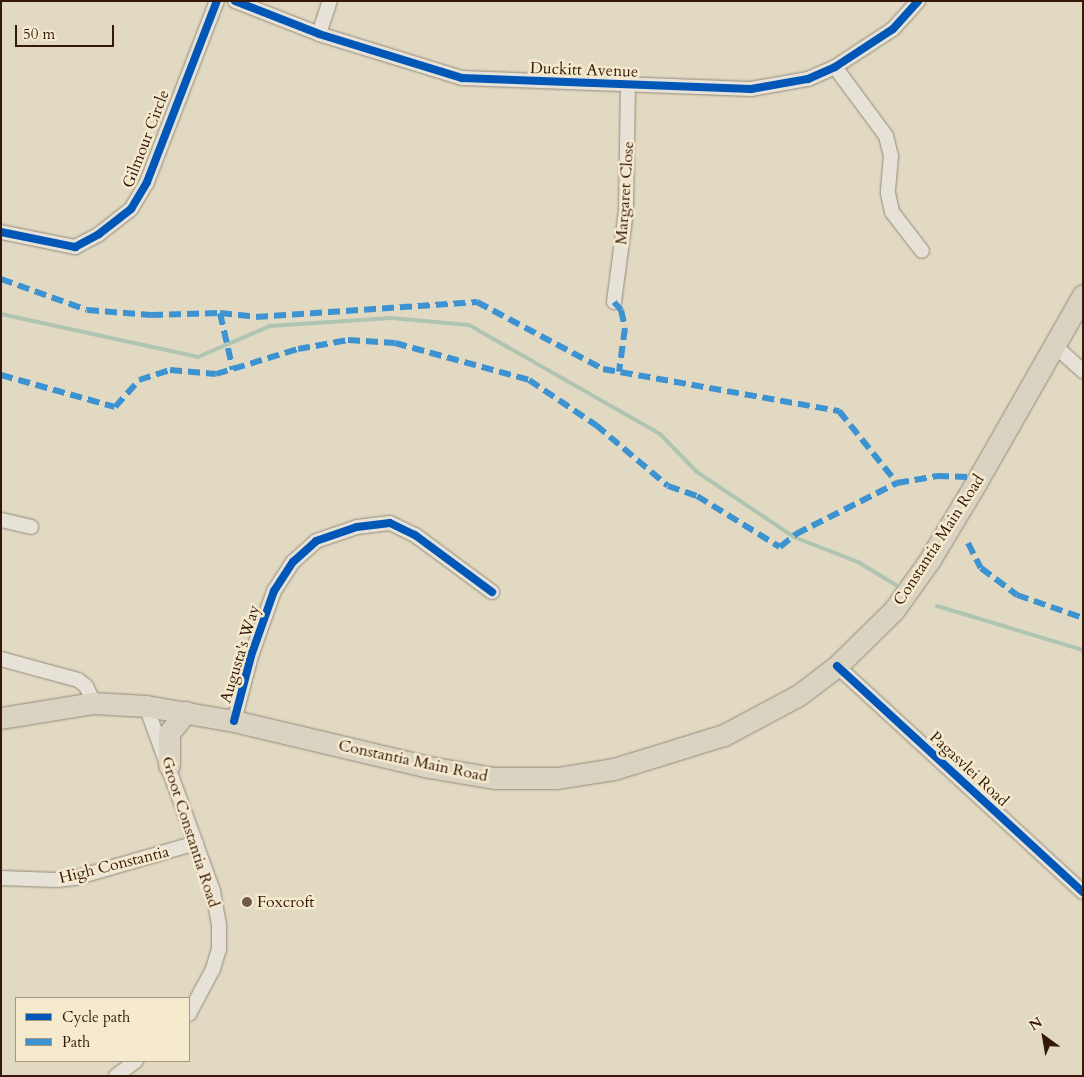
<!DOCTYPE html>
<html>
<head>
<meta charset="utf-8">
<style>
  body { margin:0 }
  #map { position:relative; width:1084px; height:1077px; overflow:hidden; background:#e1d9c1; font-family:Cardo,serif }
  div>[style] { position:absolute }
  .stream>* { height:4px; margin:-2px; padding:0 2px; transform-origin:2px; border-radius:2px; background:#afc5b2 }
  .roads { filter:drop-shadow(0 0 1px #938b7c) drop-shadow(0 0 1px #938b7c) }
  .minor>* { height:14px; margin:-7px; padding:0 7px; transform-origin:7px; border-radius:7px; background:#e7e2d7 }
  .primary>* { height:21px; margin:-10.5px; padding:0 10.5px; transform-origin:10.5px; border-radius:10.5px; background:#dbd3c2 }
  .quiet>* { height:6px; margin-top:-3px; transform-origin:0; background:repeating-linear-gradient(90deg,#3d93d2 0 12px,transparent 0 18px) }
  .cycleway>* { height:8px; margin:-4px; padding:0 4px; transform-origin:4px; border-radius:4px; background:#0057b8 }
  .dots>* { width:14px; height:14px; translate:-50% -50%; box-sizing:border-box; border:2px solid #f5eace; border-radius:50% }
  span { translate:-50% -50%; white-space:nowrap; text-align:center; line-height:1.15; -webkit-text-stroke:5px #f5eace; paint-order:stroke }
  .street-label { font-size:16px; color:#341809 }
  .poi-label { font-size:16px; color:#341809 }
  .left { translate:0 -50%; text-align:left }
  .frame { position:absolute; inset:0; border:2px solid #341809; pointer-events:none }
  .legend { position:absolute; left:15px; top:997px; width:175px; height:65px; box-sizing:border-box; background:#f5eace; border:1px solid #a8967f; margin:0; padding:6px 9px; list-style:none; font-size:15px; color:#341809 }
  .legend li { display:flex; align-items:center; gap:10px; height:25px }
  .legend b { width:25px; border:1px solid #a8967f }
  .north { position:absolute; left:1019px; top:1012px; width:50px; height:50px; -webkit-text-stroke:4px #f5eace; paint-order:stroke; rotate:328deg; font-size:14px; font-weight:700; line-height:20px; text-align:center; color:#341809 }
  .north::after { content:''; display:block; margin:auto; width:18px; height:22px; background:#341809; clip-path:polygon(50% 0,100% 100%,50% 72%,0 100%) }
  .scale { position:absolute; left:15px; top:25px; width:99px; height:22px; box-sizing:border-box; border:2px solid #341809; border-top:0; padding-left:6px; font-size:15px; line-height:18px; white-space:nowrap; color:#341809; -webkit-text-stroke:4px #f5eace; paint-order:stroke }
</style>
</head>
<body>
<div id="map">
  <div class="stream">
    <div style="left:1px;top:314px;width:202px;rotate:12.3deg"></div>
    <div style="left:198px;top:357px;width:78px;rotate:-23.3deg"></div>
    <div style="left:270px;top:326px;width:121px;rotate:-3.8deg"></div>
    <div style="left:391px;top:318px;width:78px;rotate:5.1deg"></div>
    <div style="left:469px;top:325px;width:220px;rotate:29.7deg"></div>
    <div style="left:660px;top:434px;width:53px;rotate:45.8deg"></div>
    <div style="left:697px;top:472px;width:117px;rotate:33.8deg"></div>
    <div style="left:794px;top:537px;width:69px;rotate:21.3deg"></div>
    <div style="left:858px;top:562px;width:44px;rotate:31.2deg"></div>
    <div style="left:937px;top:606px;width:152px;rotate:16.8deg"></div>
  </div>
  <div class="roads">
    <div class="minor">
      <div style="left:235px;top:1px;width:90px;rotate:21.4deg"></div>
      <div style="left:319px;top:34px;width:150px;rotate:17.1deg"></div>
      <div style="left:462px;top:78px;width:289px;rotate:2.2deg"></div>
      <div style="left:751px;top:89px;width:58px;rotate:-10deg"></div>
      <div style="left:808px;top:79px;width:30px;rotate:-24deg"></div>
      <div style="left:835px;top:67px;width:69px;rotate:-33.2deg"></div>
      <div style="left:893px;top:29px;width:38px;rotate:-48deg"></div>
      <div style="left:319px;top:34px;width:35px;rotate:-72deg"></div>
      <div style="left:835px;top:67px;width:86px;rotate:53.5deg"></div>
      <div style="left:886px;top:136px;width:21px;rotate:76deg"></div>
      <div style="left:891px;top:156px;width:37px;rotate:95deg"></div>
      <div style="left:888px;top:193px;width:19px;rotate:78deg"></div>
      <div style="left:892px;top:212px;width:49px;rotate:52.4deg"></div>
      <div style="left:1px;top:232px;width:76px;rotate:11.5deg"></div>
      <div style="left:75px;top:247px;width:27px;rotate:-28deg"></div>
      <div style="left:99px;top:234px;width:41px;rotate:-38deg"></div>
      <div style="left:131px;top:209px;width:31px;rotate:-59deg"></div>
      <div style="left:147px;top:182px;width:194px;rotate:-68.9deg"></div>
      <div style="left:614px;top:302px;width:92px;rotate:-82.5deg"></div>
      <div style="left:626px;top:211px;width:127px;rotate:-89.1deg"></div>
      <div style="left:1055px;top:346px;width:38px;rotate:42deg"></div>
      <div style="left:1px;top:520px;width:31px;rotate:13deg"></div>
      <div style="left:1px;top:659px;width:80px;rotate:15.3deg"></div>
      <div style="left:78px;top:680px;width:10px;rotate:37deg"></div>
      <div style="left:86px;top:686px;width:19px;rotate:65deg"></div>
      <div style="left:837px;top:666px;width:334px;rotate:42.6deg"></div>
      <div style="left:146px;top:706px;width:197px;rotate:70.1deg"></div>
      <div style="left:213px;top:891px;width:36px;rotate:80deg"></div>
      <div style="left:219px;top:926px;width:23px;rotate:90deg"></div>
      <div style="left:219px;top:949px;width:21px;rotate:107deg"></div>
      <div style="left:213px;top:969px;width:51px;rotate:118.1deg"></div>
      <div style="left:234px;top:721px;width:67px;rotate:-75.3deg"></div>
      <div style="left:251px;top:656px;width:69px;rotate:-70.5deg"></div>
      <div style="left:274px;top:591px;width:35px;rotate:-57deg"></div>
      <div style="left:293px;top:562px;width:31px;rotate:-42deg"></div>
      <div style="left:316px;top:541px;width:43px;rotate:-18.9deg"></div>
      <div style="left:357px;top:527px;width:33px;rotate:-7deg"></div>
      <div style="left:390px;top:523px;width:28px;rotate:26deg"></div>
      <div style="left:415px;top:535px;width:96px;rotate:36.5deg"></div>
      <div style="left:1px;top:878px;width:55px;rotate:2.1deg"></div>
      <div style="left:56px;top:880px;width:19px;rotate:-6deg"></div>
      <div style="left:75px;top:878px;width:126px;rotate:-16.1deg"></div>
      <div style="left:116px;top:1076px;width:25px;rotate:-37deg"></div>
    </div>
    <div class="primary">
      <div style="left:1px;top:718px;width:94px;rotate:-9.2deg"></div>
      <div style="left:94px;top:703px;width:52px;rotate:3.3deg"></div>
      <div style="left:146px;top:706px;width:89px;rotate:9.7deg"></div>
      <div style="left:234px;top:721px;width:200px;rotate:13.3deg"></div>
      <div style="left:429px;top:767px;width:66px;rotate:9.6deg"></div>
      <div style="left:494px;top:778px;width:63px"></div>
      <div style="left:557px;top:778px;width:58px;rotate:-9deg"></div>
      <div style="left:614px;top:769px;width:115px;rotate:-17.2deg"></div>
      <div style="left:724px;top:735px;width:85px;rotate:-28.1deg"></div>
      <div style="left:799px;top:695px;width:48px;rotate:-37.3deg"></div>
      <div style="left:837px;top:666px;width:80px;rotate:-44.5deg"></div>
      <div style="left:894px;top:610px;width:60px;rotate:-54.5deg"></div>
      <div style="left:929px;top:561px;width:93px;rotate:-59deg"></div>
      <div style="left:977px;top:481px;width:214px;rotate:-60.3deg"></div>
      <div style="left:169px;top:765px;width:32px;rotate:-90deg"></div>
      <div style="left:169px;top:733px;width:27px;rotate:-51deg"></div>
    </div>
  </div>
  <div class="quiet">
    <div style="left:1px;top:279px;width:91px;rotate:19.8deg"></div>
    <div style="left:87px;top:310px;width:64px;rotate:4.5deg"></div>
    <div style="left:151px;top:315px;width:69px;rotate:-1.7deg"></div>
    <div style="left:220px;top:313px;width:58px;rotate:77.2deg"></div>
    <div style="left:614px;top:302px;width:11px;rotate:49deg"></div>
    <div style="left:621px;top:310px;width:18px;rotate:77deg"></div>
    <div style="left:625px;top:328px;width:44px;rotate:97.8deg"></div>
    <div style="left:220px;top:313px;width:36px;rotate:6deg"></div>
    <div style="left:256px;top:317px;width:222px;rotate:-3.9deg"></div>
    <div style="left:477px;top:302px;width:143px;rotate:28deg"></div>
    <div style="left:603px;top:369px;width:240px;rotate:10.1deg"></div>
    <div style="left:839px;top:411px;width:92px;rotate:51.1deg"></div>
    <div style="left:1px;top:375px;width:118px;rotate:15.7deg"></div>
    <div style="left:115px;top:407px;width:36px;rotate:-48deg"></div>
    <div style="left:139px;top:380px;width:33px;rotate:-18deg"></div>
    <div style="left:170px;top:370px;width:46px;rotate:5deg"></div>
    <div style="left:216px;top:374px;width:86px;rotate:-17deg"></div>
    <div style="left:298px;top:349px;width:51px;rotate:-10.2deg"></div>
    <div style="left:348px;top:340px;width:47px;rotate:3.7deg"></div>
    <div style="left:395px;top:343px;width:139px;rotate:15.4deg"></div>
    <div style="left:529px;top:380px;width:81px;rotate:33.9deg"></div>
    <div style="left:596px;top:425px;width:94px;rotate:40.3deg"></div>
    <div style="left:668px;top:486px;width:31px;rotate:19deg"></div>
    <div style="left:697px;top:496px;width:97px;rotate:31.6deg"></div>
    <div style="left:780px;top:547px;width:21px;rotate:-39deg"></div>
    <div style="left:796px;top:534px;width:113px;rotate:-26.8deg"></div>
    <div style="left:897px;top:483px;width:41px;rotate:-9.9deg"></div>
    <div style="left:937px;top:476px;width:32px;rotate:2deg"></div>
    <div style="left:968px;top:543px;width:28px;rotate:63deg"></div>
    <div style="left:981px;top:568px;width:45px;rotate:36.9deg"></div>
    <div style="left:1017px;top:595px;width:70px;rotate:19.2deg"></div>
  </div>
  <div class="cycleway">
    <div style="left:235px;top:1px;width:90px;rotate:21.4deg"></div>
    <div style="left:319px;top:34px;width:150px;rotate:17.1deg"></div>
    <div style="left:462px;top:78px;width:289px;rotate:2.2deg"></div>
    <div style="left:751px;top:89px;width:58px;rotate:-10deg"></div>
    <div style="left:808px;top:79px;width:30px;rotate:-24deg"></div>
    <div style="left:835px;top:67px;width:69px;rotate:-33.2deg"></div>
    <div style="left:893px;top:29px;width:38px;rotate:-48deg"></div>
    <div style="left:1px;top:232px;width:76px;rotate:11.5deg"></div>
    <div style="left:75px;top:247px;width:27px;rotate:-28deg"></div>
    <div style="left:99px;top:234px;width:41px;rotate:-38deg"></div>
    <div style="left:131px;top:209px;width:31px;rotate:-59deg"></div>
    <div style="left:147px;top:182px;width:194px;rotate:-68.9deg"></div>
    <div style="left:837px;top:666px;width:334px;rotate:42.6deg"></div>
    <div style="left:234px;top:721px;width:67px;rotate:-75.3deg"></div>
    <div style="left:251px;top:656px;width:69px;rotate:-70.5deg"></div>
    <div style="left:274px;top:591px;width:35px;rotate:-57deg"></div>
    <div style="left:293px;top:562px;width:31px;rotate:-42deg"></div>
    <div style="left:316px;top:541px;width:43px;rotate:-18.9deg"></div>
    <div style="left:357px;top:527px;width:33px;rotate:-7deg"></div>
    <div style="left:390px;top:523px;width:28px;rotate:26deg"></div>
    <div style="left:415px;top:535px;width:96px;rotate:36.5deg"></div>
  </div>
  <div class="dots">
    <div style="left:247px;top:902px;background:#715c49"></div>
  </div>
  <div class="street-label">
    <span style="left:584px;top:70px;rotate:2deg">Duckitt Avenue</span>
    <span style="left:146px;top:139px;rotate:-69deg">Gilmour Circle</span>
    <span style="left:625px;top:193px;rotate:-86deg">Margaret Close</span>
    <span style="left:939px;top:540px;rotate:-57deg">Constantia Main Road</span>
    <span style="left:240px;top:654px;rotate:-73deg">Augusta's Way</span>
    <span style="left:413px;top:761px;rotate:12deg">Constantia Main Road</span>
    <span style="left:969px;top:769px;rotate:43deg">Pagasvlei Road</span>
    <span style="left:190px;top:832px;rotate:72deg">Groot Constantia Road</span>
    <span style="left:114px;top:865px;rotate:-14deg">High Constantia</span>
  </div>
  <div class="poi-label">
    <span class="left" style="left:257px;top:902px">Foxcroft</span>
  </div>
  <div class="frame"></div>
  <ul class="legend">
  <li><b style="height:6px;background:#0057b8"></b>Cycle path</li>
  <li><b style="height:6px;background:#3d93d2"></b>Path</li>
  </ul>
  <div class="north">N</div>
  <div class="scale">50 m</div>
</div>
</body>
</html>
